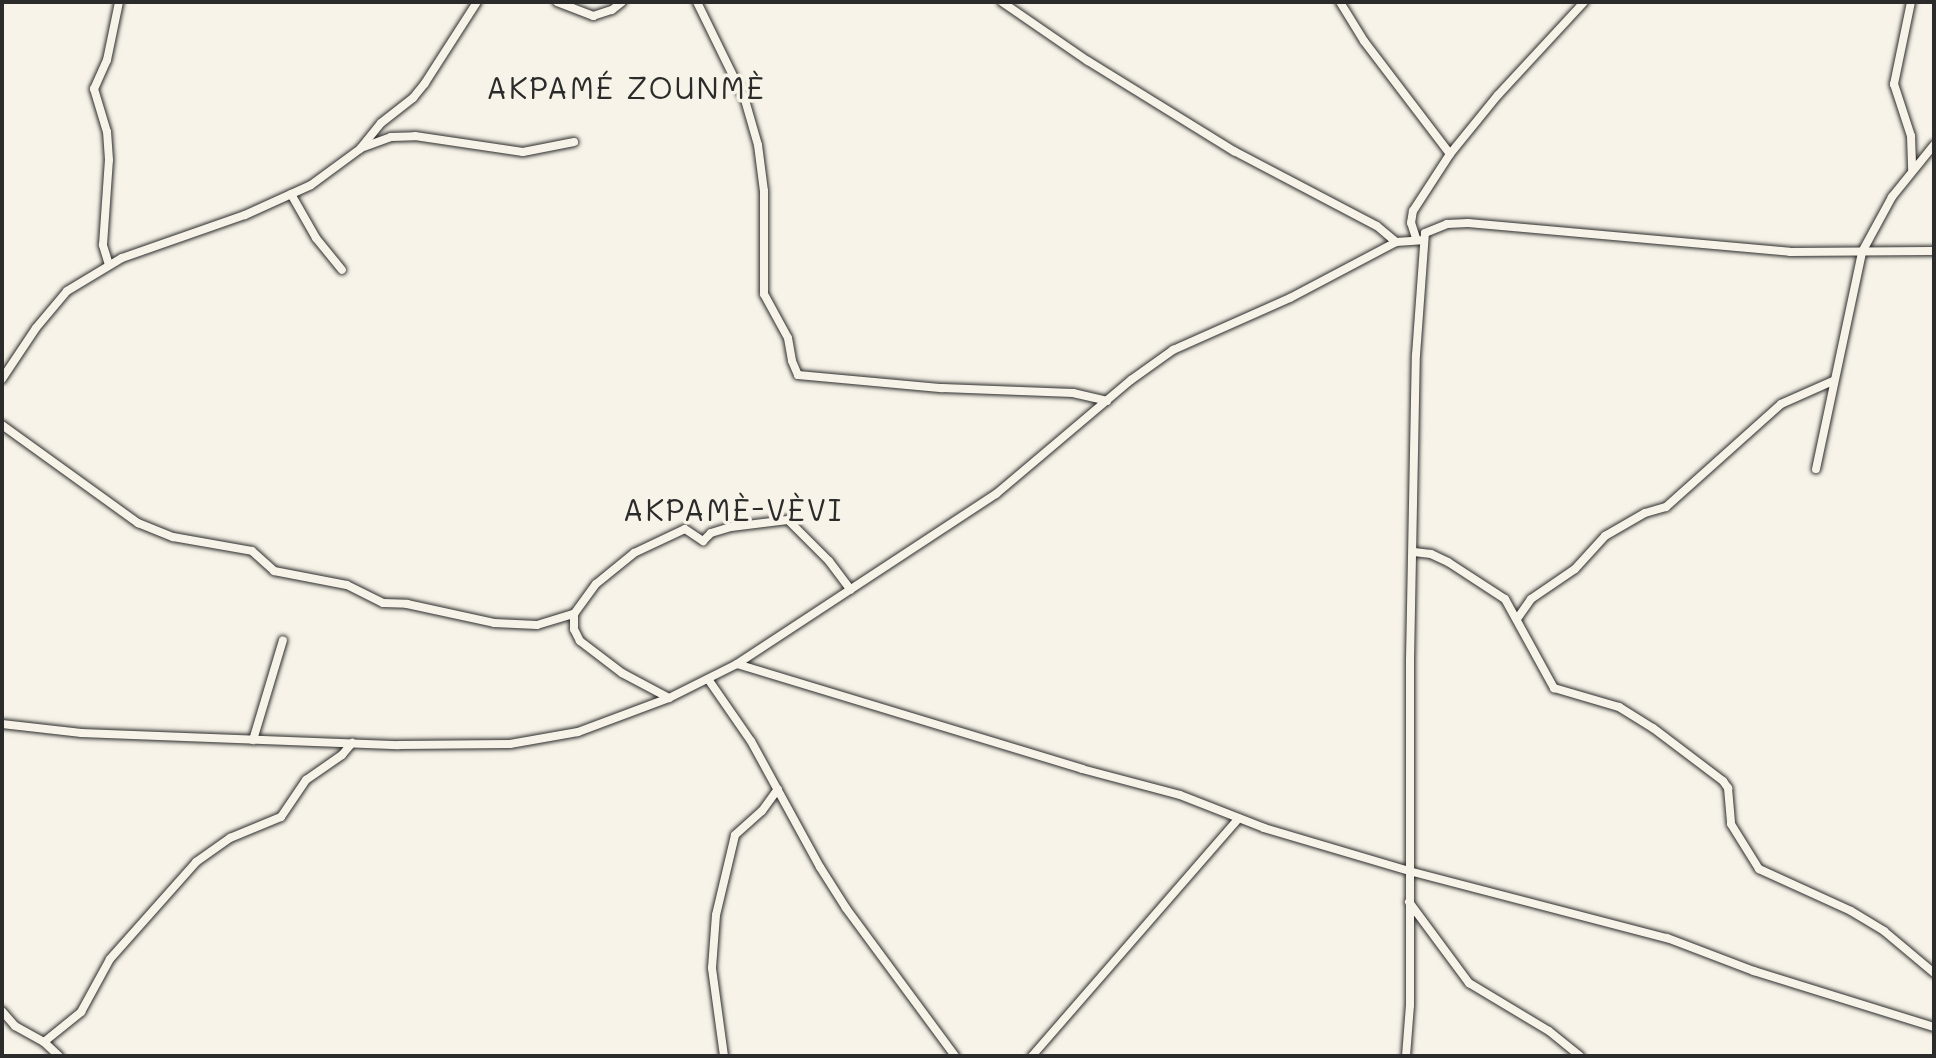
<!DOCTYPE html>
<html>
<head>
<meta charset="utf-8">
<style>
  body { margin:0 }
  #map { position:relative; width:1936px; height:1058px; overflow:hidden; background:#f7f3e8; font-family:Mali,sans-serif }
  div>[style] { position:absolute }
  .roads { filter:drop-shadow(0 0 2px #2b2b2b) drop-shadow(0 0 2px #2b2b2b) }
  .street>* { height:8px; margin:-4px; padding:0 4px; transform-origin:4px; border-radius:4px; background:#f7f3e8 }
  span { translate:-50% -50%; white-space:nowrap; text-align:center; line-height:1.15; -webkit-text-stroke:7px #f7f3e8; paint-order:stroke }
  .quarter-label { font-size:30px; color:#2b2b2b; letter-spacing:2px }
  .frame { position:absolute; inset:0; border:4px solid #2b2b2b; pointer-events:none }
</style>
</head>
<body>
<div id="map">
  <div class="roads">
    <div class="street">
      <div style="left:557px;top:2px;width:39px;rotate:21deg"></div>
      <div style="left:593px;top:16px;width:20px;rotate:-18deg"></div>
      <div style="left:612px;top:10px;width:13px;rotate:-39deg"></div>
      <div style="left:697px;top:2px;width:109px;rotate:63.9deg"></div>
      <div style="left:745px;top:100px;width:47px;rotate:73.9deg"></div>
      <div style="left:758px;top:145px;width:46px;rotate:82.6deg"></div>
      <div style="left:764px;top:191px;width:103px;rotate:90deg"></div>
      <div style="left:764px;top:294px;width:50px;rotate:61.4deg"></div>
      <div style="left:788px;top:338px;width:23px;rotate:80deg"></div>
      <div style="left:792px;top:361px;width:15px;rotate:67deg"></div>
      <div style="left:798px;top:375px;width:145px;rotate:5.2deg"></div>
      <div style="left:942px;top:388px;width:131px;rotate:2.2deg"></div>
      <div style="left:1073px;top:393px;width:35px;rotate:13deg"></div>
      <div style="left:1002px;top:2px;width:104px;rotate:34.5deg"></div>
      <div style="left:1088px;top:61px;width:172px;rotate:31.7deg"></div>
      <div style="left:1234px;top:151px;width:161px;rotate:27.7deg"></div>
      <div style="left:1377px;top:226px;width:25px;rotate:40deg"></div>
      <div style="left:1340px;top:2px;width:46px;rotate:58.4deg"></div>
      <div style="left:1364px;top:41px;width:142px;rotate:52.7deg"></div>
      <div style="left:1911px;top:2px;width:84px;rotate:101.7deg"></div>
      <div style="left:1894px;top:84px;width:55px;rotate:71.9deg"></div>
      <div style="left:1911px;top:136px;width:34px;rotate:88deg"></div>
      <div style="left:361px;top:148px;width:32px;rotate:-20deg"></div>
      <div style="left:391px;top:137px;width:24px;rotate:-2deg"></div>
      <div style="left:415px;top:136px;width:109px;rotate:8.4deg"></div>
      <div style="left:523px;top:152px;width:52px;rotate:-11.1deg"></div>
      <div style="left:291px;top:194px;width:51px;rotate:60.4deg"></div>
      <div style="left:316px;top:238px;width:41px;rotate:50.9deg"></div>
      <div style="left:1416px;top:238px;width:16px;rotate:-108deg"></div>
      <div style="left:1411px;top:223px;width:12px;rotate:-81deg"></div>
      <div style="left:1413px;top:211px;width:68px;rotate:-57deg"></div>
      <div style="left:1450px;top:154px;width:76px;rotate:-50.9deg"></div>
      <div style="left:1498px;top:95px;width:127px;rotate:-47.2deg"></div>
      <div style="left:109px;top:265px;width:21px;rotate:-107deg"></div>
      <div style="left:103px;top:245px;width:85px;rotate:-86deg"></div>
      <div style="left:109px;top:160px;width:28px;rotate:-94deg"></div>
      <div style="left:107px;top:132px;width:45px;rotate:-106.8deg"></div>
      <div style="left:94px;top:89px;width:32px;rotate:-66deg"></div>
      <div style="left:107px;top:60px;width:59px;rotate:-78.3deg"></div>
      <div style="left:2px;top:379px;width:61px;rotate:-56.3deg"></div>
      <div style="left:36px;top:328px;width:48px;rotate:-50deg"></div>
      <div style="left:67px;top:291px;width:64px;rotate:-31deg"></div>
      <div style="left:122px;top:258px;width:130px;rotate:-19.3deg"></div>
      <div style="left:245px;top:215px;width:72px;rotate:-24.4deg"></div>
      <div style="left:311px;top:185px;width:61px;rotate:-36.3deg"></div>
      <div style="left:360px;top:149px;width:33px;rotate:-51deg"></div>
      <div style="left:381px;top:123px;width:41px;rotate:-38deg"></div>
      <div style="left:413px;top:98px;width:19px;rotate:-51deg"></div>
      <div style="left:425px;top:83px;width:96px;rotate:-57.3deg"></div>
      <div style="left:2px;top:425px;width:168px;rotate:35.8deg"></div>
      <div style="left:138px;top:523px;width:38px;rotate:22deg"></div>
      <div style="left:173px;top:537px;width:80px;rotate:10deg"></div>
      <div style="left:252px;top:551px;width:30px;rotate:42deg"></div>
      <div style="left:274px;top:571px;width:74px;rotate:10.9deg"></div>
      <div style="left:347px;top:585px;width:40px;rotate:26.6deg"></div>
      <div style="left:383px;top:603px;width:24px;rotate:2deg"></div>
      <div style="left:407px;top:604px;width:89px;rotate:12.3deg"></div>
      <div style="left:494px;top:623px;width:43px;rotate:2.7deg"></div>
      <div style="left:537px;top:625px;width:39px;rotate:-17deg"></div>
      <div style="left:1816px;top:469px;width:222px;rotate:-78deg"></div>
      <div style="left:1862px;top:252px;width:63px;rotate:-61.4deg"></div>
      <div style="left:1892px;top:197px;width:67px;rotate:-51.1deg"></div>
      <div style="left:1414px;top:552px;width:17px;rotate:7deg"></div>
      <div style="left:1431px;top:554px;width:19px;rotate:25deg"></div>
      <div style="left:1448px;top:562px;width:68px;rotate:33deg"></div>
      <div style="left:1505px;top:599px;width:102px;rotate:61.2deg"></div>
      <div style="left:1554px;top:688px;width:68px;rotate:16.3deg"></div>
      <div style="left:1619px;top:707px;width:40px;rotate:32deg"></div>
      <div style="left:1653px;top:728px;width:88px;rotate:37.1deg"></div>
      <div style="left:1723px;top:781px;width:9px;rotate:54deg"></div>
      <div style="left:1728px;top:788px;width:36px;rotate:85deg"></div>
      <div style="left:1731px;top:824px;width:53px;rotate:58.1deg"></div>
      <div style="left:1759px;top:869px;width:101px;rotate:24.5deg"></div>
      <div style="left:1851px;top:911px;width:39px;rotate:31deg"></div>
      <div style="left:1884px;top:931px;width:65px;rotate:40deg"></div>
      <div style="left:1517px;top:619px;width:24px;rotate:-55deg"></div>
      <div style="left:1531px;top:599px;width:53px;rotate:-34.3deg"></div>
      <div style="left:1575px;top:569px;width:45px;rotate:-47.7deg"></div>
      <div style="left:1605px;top:536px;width:46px;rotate:-29.9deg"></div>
      <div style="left:1645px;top:513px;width:22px;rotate:-16deg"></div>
      <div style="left:1666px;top:507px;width:154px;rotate:-41.8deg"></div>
      <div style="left:1781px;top:404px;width:57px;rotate:-23.9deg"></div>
      <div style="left:737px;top:664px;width:361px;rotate:16.9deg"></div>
      <div style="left:1082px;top:769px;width:101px;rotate:14.9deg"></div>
      <div style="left:1180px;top:795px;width:90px;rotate:21.4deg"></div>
      <div style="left:1264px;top:828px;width:151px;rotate:16.5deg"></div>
      <div style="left:1409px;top:871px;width:267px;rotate:14.6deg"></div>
      <div style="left:1667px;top:938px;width:93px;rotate:20.8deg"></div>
      <div style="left:1754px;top:971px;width:189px;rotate:17.3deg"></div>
      <div style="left:708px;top:679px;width:75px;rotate:55.3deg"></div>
      <div style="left:751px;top:741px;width:144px;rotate:61.3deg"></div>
      <div style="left:820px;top:867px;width:49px;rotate:57.6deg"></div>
      <div style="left:846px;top:908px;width:184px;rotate:53.6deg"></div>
      <div style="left:669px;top:698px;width:53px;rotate:-152deg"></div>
      <div style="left:622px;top:673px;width:53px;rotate:-142.7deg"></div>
      <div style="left:580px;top:641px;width:13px;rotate:-117deg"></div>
      <div style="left:574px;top:629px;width:15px;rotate:-90deg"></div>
      <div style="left:574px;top:614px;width:37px;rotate:-54deg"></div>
      <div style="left:596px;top:584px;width:49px;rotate:-39.2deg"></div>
      <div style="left:634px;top:553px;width:56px;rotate:-25.2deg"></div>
      <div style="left:685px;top:529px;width:22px;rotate:34deg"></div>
      <div style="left:703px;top:541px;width:11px;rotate:-45deg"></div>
      <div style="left:711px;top:533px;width:21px;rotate:-17deg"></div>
      <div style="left:731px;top:527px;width:57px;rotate:-7deg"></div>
      <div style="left:788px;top:520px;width:58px;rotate:45deg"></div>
      <div style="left:829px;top:561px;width:36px;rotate:53deg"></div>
      <div style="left:2px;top:724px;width:80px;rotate:6.5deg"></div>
      <div style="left:81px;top:733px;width:318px;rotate:2.2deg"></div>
      <div style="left:399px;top:745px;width:111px;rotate:-0.5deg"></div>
      <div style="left:510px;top:744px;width:69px;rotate:-10deg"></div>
      <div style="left:578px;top:732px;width:97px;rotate:-20.5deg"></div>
      <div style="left:669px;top:698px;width:76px;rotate:-26.6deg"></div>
      <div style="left:737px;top:664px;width:310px;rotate:-33.3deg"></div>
      <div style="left:996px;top:494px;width:177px;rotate:-40.2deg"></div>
      <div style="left:1131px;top:380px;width:52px;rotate:-35.5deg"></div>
      <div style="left:1173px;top:350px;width:128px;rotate:-24deg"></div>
      <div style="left:1290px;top:298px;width:120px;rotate:-27.8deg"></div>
      <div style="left:1396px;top:242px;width:26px;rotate:-4deg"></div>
      <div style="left:253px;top:740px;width:104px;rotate:-73.3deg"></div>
      <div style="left:1409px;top:902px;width:101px;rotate:53.5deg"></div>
      <div style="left:1469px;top:983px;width:93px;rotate:31deg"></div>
      <div style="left:1549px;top:1031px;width:40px;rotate:39deg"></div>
      <div style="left:2px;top:1011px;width:20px;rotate:49deg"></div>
      <div style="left:15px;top:1026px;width:33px;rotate:29deg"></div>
      <div style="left:44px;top:1042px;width:21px;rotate:43deg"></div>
      <div style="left:44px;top:1042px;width:48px;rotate:-39deg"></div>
      <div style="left:81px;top:1012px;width:60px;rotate:-61.3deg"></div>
      <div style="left:110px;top:959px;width:130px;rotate:-48.4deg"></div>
      <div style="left:196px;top:862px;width:42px;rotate:-35.2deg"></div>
      <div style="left:230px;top:838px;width:55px;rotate:-22.4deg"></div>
      <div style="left:281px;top:817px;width:45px;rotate:-56deg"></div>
      <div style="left:306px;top:780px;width:44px;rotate:-34.8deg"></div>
      <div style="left:342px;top:755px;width:16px;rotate:-50deg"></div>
      <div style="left:724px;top:1056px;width:89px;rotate:-97.8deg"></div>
      <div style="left:712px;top:968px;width:53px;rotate:-85.7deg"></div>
      <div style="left:716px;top:915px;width:82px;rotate:-76.6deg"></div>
      <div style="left:735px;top:835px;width:36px;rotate:-42deg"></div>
      <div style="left:762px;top:811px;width:27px;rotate:-54deg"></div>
      <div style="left:1032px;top:1056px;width:315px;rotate:-49deg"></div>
      <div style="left:1406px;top:1056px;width:51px;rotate:-85.5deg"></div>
      <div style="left:1410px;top:1005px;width:345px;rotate:-90deg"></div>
      <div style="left:1410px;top:660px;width:305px;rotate:-88.9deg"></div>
      <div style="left:1416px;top:355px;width:122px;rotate:-85.8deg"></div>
      <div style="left:1425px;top:233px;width:24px;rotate:-22deg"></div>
      <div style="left:1447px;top:224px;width:21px;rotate:-3deg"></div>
      <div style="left:1468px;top:223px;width:323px;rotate:5.1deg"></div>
      <div style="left:1790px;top:252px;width:144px;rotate:-0.4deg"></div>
    </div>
  </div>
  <div class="quarter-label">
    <span style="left:626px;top:87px">AKPAMÉ ZOUNMÈ</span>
    <span style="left:733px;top:509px">AKPAMÈ-VÈVI</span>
  </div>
  <div class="frame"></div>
</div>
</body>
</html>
